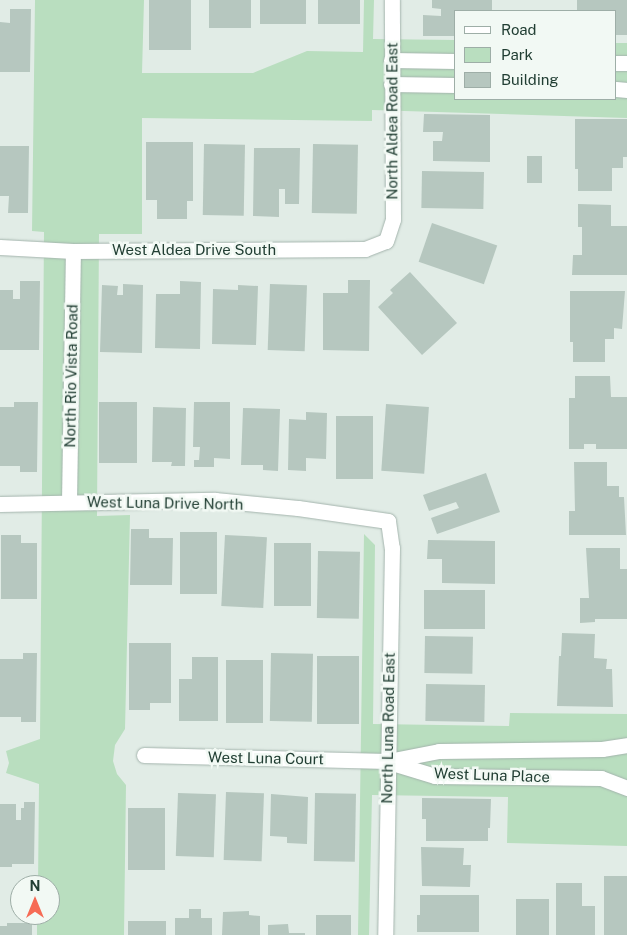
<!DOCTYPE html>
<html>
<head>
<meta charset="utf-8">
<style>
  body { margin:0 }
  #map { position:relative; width:627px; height:935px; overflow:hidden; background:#e1ece6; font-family:"Public Sans",sans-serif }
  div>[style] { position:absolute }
  .green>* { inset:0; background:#b9debf }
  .building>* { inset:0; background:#b6c7bf; transform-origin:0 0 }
  .roads { filter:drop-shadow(0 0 1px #a4b4ad) drop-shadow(0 0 1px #a4b4ad) }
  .street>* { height:15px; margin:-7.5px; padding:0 7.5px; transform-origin:7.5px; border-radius:7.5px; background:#fff }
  span { translate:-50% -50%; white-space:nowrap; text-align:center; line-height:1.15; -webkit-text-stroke:5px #f2f9f4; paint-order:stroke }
  .street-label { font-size:15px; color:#213e33 }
  .legend { position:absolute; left:454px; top:10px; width:162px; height:90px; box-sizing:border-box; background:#f2f9f4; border:1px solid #9eaea7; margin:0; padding:6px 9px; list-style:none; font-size:15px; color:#213e33 }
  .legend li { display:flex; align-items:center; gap:10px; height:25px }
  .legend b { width:25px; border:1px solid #9eaea7 }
  .north { position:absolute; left:10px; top:875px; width:50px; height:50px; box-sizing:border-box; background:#f2f9f4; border:1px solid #9eaea7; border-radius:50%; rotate:0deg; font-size:14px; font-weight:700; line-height:20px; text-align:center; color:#213e33 }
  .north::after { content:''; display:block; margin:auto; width:18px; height:22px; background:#f66b55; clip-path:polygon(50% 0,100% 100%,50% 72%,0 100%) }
</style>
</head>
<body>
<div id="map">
  <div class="green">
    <div style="clip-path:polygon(35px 0,144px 0,142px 73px,253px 73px,307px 51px,363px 52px,364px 0,374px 0,373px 39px,456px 40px,456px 99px,616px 99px,616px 43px,627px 43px,627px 118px,372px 110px,372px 121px,142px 118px,142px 234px,99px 234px,97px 516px,130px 515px,125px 729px,115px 745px,113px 761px,117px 774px,126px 785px,124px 935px,37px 935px,37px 915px,50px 915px,50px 885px,38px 885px,39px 784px,6px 773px,9px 763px,6px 751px,40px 739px,44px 232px,32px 231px)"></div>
    <div style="clip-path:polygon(364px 534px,375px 545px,373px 724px,509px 726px,510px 713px,627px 714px,627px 846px,507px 843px,508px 797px,372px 795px,369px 935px,358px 935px)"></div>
  </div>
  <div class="building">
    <div style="left:149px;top:0;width:42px;height:50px"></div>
    <div style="left:209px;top:0;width:42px;height:28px"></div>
    <div style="left:260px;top:0;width:46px;height:24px"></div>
    <div style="left:318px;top:0;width:42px;height:24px"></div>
    <div style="clip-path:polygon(432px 0,492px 0,492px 11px,456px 11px,456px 36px,423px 36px,423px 15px,441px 16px,441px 9px,432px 8px)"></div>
    <div style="clip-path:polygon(577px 0,627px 0,627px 35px,616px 35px,616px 11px,577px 11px)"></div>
    <div style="clip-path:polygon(10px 9px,31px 9px,30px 72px,0 72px,0 22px,10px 23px)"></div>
    <div style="clip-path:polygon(424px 114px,490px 115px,490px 162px,433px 161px,433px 141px,442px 141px,443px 132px,423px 132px)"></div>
    <div style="clip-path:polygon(575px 119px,627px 119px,627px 157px,623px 157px,623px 168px,612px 168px,612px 191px,578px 191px,578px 169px,575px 169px)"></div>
    <div style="clip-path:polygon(146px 142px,193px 142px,193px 201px,187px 201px,187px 219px,157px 219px,157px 200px,146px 200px)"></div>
    <div style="left:204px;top:144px;width:41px;height:71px;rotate:1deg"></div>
    <div style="left:313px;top:144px;width:45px;height:69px;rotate:1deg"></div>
    <div style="clip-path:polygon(0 146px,29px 146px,28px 213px,8px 213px,9px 196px,0 196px)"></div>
    <div style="clip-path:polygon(254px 148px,300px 148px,299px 204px,285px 204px,285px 189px,279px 189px,279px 217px,253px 216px)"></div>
    <div style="left:527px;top:156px;width:15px;height:27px"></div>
    <div style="left:422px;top:171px;width:62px;height:37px;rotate:1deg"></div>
    <div style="clip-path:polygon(578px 204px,611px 205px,611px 226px,627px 226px,627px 275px,572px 275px,573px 255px,582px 255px,582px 227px,578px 227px)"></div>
    <div style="left:432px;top:223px;width:69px;height:41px;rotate:19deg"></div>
    <div style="clip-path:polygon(410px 272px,457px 323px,422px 355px,378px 307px,393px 293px,390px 290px)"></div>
    <div style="clip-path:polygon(348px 280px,370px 280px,369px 351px,323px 350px,323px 293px,348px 293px)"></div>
    <div style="clip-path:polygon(20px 281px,40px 281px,39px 350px,0 350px,0 290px,13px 290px,13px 299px,20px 299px)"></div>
    <div style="clip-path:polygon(180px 281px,201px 282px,200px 349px,155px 348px,156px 294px,180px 294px)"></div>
    <div style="clip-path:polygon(123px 284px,143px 285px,142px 353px,100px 352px,102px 285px,118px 286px,117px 295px,123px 295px)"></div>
    <div style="left:270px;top:284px;width:37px;height:66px;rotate:2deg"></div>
    <div style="clip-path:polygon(238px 285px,258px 286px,256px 345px,212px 344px,213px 289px,238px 290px)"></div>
    <div style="clip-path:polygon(570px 291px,625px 291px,622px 329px,614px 328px,614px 339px,605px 339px,605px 362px,573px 362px,573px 342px,570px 342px)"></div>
    <div style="clip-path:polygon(575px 376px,610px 376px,611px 397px,627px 397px,627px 449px,596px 449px,596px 444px,584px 444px,584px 449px,569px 449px,569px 398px,575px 398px)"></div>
    <div style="clip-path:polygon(14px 402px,38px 402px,37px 472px,20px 472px,20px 466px,0 466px,0 407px,14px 407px)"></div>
    <div style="left:99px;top:402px;width:38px;height:61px"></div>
    <div style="clip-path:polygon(194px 402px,230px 402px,230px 459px,214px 458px,214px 467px,194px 467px,194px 460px,199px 460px,200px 447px,193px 447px)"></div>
    <div style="left:386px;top:404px;width:43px;height:67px;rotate:4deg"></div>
    <div style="clip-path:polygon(153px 407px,186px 408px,185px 466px,171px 466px,172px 462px,152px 462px)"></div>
    <div style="clip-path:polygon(243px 408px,280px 409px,278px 471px,263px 470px,263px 465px,241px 465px)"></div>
    <div style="clip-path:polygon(306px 412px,327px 413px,326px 459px,306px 458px,306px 471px,288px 470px,289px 419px,306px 420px)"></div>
    <div style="left:336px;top:416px;width:37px;height:63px"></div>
    <div style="clip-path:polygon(574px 462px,607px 462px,607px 486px,619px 486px,619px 497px,624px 497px,626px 535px,569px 535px,569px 511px,575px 511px)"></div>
    <div style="clip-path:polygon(486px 473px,500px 512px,437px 534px,431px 518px,459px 508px,456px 502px,429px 511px,423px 495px)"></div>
    <div style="clip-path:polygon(131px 529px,149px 529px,149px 538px,173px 538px,172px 585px,130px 585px)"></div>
    <div style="left:180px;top:532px;width:37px;height:62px"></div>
    <div style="clip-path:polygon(1px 535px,21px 535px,21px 543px,37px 543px,37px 599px,1px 599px)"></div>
    <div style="left:225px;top:535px;width:42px;height:71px;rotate:3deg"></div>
    <div style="clip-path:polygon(428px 540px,495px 541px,495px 584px,442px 583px,442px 559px,427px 559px)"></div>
    <div style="left:274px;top:543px;width:37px;height:63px"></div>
    <div style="clip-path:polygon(586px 548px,620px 548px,620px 569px,627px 569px,627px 619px,595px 619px,595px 622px,580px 623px,580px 598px,589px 598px)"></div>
    <div style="left:318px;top:551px;width:42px;height:67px;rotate:1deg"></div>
    <div style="left:424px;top:590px;width:61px;height:39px"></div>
    <div style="clip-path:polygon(562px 633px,595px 634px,594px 658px,607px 659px,606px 669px,612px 669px,613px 707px,557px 706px,559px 656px,561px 656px)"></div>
    <div style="left:425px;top:636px;width:48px;height:37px;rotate:1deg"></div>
    <div style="clip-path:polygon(129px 643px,171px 643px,171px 703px,150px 703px,150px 710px,129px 710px)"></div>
    <div style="clip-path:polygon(23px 653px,37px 653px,36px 722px,21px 722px,21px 717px,0 717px,0 659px,23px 659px)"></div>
    <div style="left:271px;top:653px;width:42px;height:68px;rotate:1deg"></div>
    <div style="left:317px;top:656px;width:42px;height:68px"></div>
    <div style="clip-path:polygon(192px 657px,218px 657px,218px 721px,179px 721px,179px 679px,192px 679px)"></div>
    <div style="left:226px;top:660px;width:37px;height:63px"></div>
    <div style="left:426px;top:684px;width:59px;height:37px;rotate:1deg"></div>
    <div style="left:226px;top:792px;width:38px;height:68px;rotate:2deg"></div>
    <div style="left:178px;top:793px;width:38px;height:63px;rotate:2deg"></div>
    <div style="left:315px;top:793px;width:41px;height:68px;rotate:1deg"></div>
    <div style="clip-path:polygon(271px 794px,308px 797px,307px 844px,287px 843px,287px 837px,270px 836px)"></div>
    <div style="clip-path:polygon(422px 798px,491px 799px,490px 828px,488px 828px,488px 841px,426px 841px,426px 819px,422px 819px)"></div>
    <div style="clip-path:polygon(24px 802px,35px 802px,34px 864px,12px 864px,12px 867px,0 867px,0 804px,16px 804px,16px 820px,21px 820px,21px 808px,24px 808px)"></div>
    <div style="left:128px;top:808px;width:37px;height:62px"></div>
    <div style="clip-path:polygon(421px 847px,464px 848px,463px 865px,471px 865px,470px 887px,422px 886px)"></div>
    <div style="left:604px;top:876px;width:23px;height:59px"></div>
    <div style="clip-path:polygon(556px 883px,582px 883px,582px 906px,595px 906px,595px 935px,556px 935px)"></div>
    <div style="clip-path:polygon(420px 895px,479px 895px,479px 932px,417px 932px,417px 915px,420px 915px)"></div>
    <div style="left:516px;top:899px;width:33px;height:36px"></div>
    <div style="clip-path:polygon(189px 909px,201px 909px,201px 918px,212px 918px,212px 935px,175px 935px,175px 918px,189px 918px)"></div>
    <div style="clip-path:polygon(249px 911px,249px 915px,260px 916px,260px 935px,222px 935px,223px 912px)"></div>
    <div style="left:316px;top:915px;width:35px;height:20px"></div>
    <div style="left:128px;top:921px;width:38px;height:14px"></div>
    <div style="clip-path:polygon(7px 923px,32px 923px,32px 935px,0 935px,0 926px,7px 926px)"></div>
    <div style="clip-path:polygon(288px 924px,289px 933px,305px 933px,305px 935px,268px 935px,268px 925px)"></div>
  </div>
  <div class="roads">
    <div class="street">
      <div style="left:391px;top:60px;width:65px;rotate:0.9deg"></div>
      <div style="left:616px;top:63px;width:11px"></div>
      <div style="left:391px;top:84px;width:65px;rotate:0.9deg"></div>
      <div style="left:616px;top:89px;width:11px;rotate:5deg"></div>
      <div style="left:0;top:247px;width:73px;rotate:3.1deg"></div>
      <div style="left:73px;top:251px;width:292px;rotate:-0.4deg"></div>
      <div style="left:365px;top:249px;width:22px;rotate:-21deg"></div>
      <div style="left:386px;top:241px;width:23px;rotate:-72deg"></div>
      <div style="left:393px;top:219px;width:219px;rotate:-90.3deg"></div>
      <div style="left:69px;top:502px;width:251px;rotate:-89.1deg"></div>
      <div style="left:0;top:504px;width:215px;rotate:-1.1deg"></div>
      <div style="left:215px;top:500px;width:83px;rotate:5.5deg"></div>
      <div style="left:298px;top:508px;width:91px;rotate:8.2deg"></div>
      <div style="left:388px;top:521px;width:27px;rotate:82deg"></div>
      <div style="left:392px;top:548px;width:387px;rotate:91deg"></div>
      <div style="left:144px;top:755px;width:244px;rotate:1.4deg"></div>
      <div style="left:388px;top:761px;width:52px;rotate:-11.1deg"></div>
      <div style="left:439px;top:751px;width:163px;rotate:-0.7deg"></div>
      <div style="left:602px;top:749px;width:25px;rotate:-9deg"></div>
      <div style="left:389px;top:762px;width:48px;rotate:16.9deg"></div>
      <div style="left:435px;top:776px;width:166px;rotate:0.7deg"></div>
      <div style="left:601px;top:778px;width:28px;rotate:21deg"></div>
    </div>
  </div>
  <div class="street-label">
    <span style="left:392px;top:121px;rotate:-90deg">North Aldea Road East</span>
    <span style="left:194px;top:250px">West Aldea Drive South</span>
    <span style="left:71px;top:376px;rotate:-89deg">North Rio Vista Road</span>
    <span style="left:165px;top:503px;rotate:1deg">West Luna Drive North</span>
    <span style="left:388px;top:728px;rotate:-89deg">North Luna Road East</span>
    <span style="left:266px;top:758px;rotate:1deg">West Luna Court</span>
    <span style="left:492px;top:775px;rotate:2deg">West Luna Place</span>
  </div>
  <ul class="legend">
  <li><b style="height:6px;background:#fff"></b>Road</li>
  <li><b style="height:14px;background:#b9debf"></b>Park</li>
  <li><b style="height:14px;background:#b6c7bf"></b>Building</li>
  </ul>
  <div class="north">N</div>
</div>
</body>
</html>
